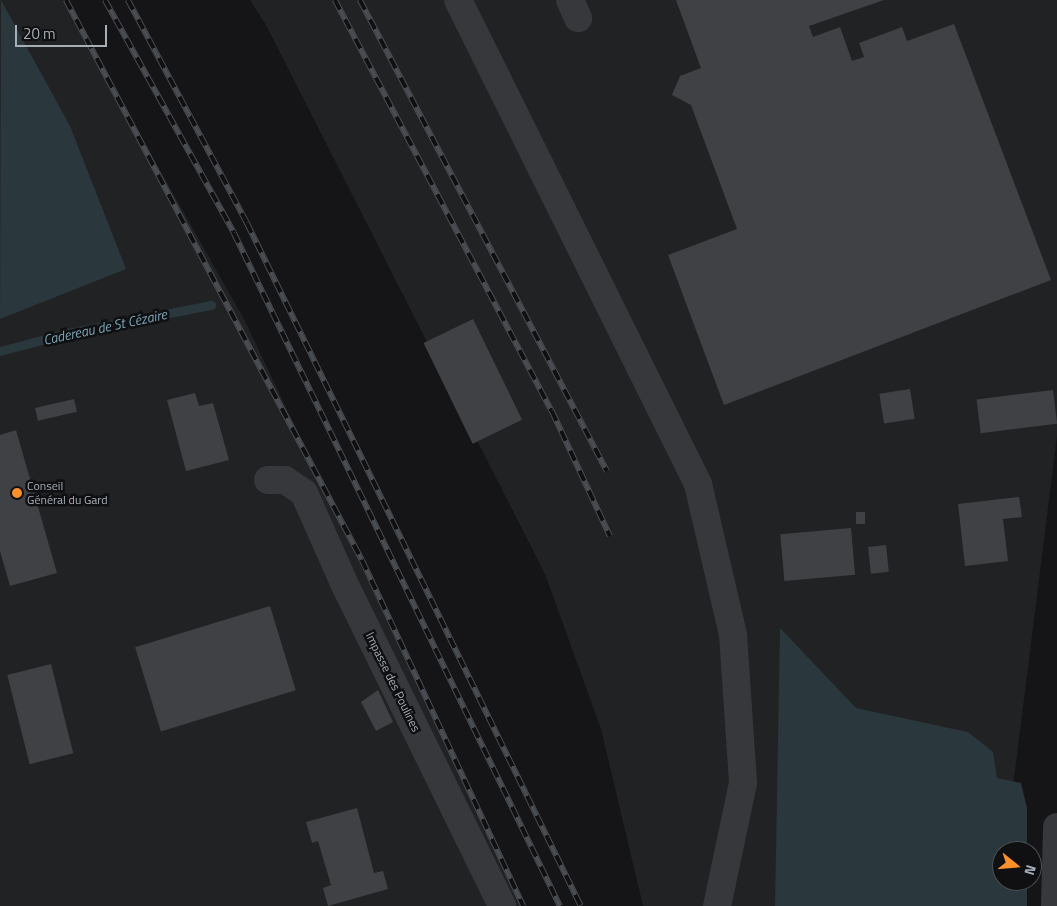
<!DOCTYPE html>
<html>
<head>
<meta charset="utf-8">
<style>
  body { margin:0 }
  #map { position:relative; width:1057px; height:906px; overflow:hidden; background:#151517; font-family:"Titillium Web",sans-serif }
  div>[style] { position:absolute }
  .built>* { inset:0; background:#212224 }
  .water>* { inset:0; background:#2a373c }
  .stream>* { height:9px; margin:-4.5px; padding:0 4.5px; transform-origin:4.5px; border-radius:4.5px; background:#2a373c }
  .building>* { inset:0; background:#3f4144; transform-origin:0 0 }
  .minor>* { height:28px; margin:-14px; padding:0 14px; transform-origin:14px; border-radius:14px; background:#36383c }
  .rail>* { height:5.5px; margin-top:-2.75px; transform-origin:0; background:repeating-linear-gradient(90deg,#101012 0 11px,#494c51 0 22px); box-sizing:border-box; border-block:1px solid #494c51 }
  .dots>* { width:14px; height:14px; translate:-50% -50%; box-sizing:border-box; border:2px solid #101012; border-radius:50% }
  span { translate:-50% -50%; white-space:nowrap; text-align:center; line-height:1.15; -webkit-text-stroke:5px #101012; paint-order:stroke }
  .poi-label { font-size:12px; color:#a6afb8 }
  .left { translate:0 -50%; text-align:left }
  .street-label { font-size:12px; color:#a6afb8 }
  .water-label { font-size:14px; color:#7ba4b5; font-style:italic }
  .north { position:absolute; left:992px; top:841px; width:50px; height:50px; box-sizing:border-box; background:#101012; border:1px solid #4c5054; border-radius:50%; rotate:107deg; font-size:14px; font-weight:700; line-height:20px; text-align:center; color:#a6afb8 }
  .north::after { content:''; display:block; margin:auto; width:18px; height:22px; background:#fb8f29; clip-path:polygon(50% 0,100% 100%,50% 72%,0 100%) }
  .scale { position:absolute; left:15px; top:25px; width:92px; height:22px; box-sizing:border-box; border:2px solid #a6afb8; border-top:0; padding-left:6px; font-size:15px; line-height:18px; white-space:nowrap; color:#a6afb8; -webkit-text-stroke:4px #101012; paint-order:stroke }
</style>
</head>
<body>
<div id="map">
  <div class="built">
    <div style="clip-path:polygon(0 0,64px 0,245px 321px,523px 906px,0 906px)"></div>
    <div style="clip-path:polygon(250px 0,1057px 0,1057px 436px,1005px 851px,1002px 851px,998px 906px,643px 906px,601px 729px,545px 574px,266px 25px)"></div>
  </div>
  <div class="water">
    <div style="clip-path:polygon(1px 0,70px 126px,126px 269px,0 319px)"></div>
    <div style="clip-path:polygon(780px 628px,856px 708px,968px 732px,993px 752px,997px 778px,1021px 783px,1027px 808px,1027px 851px,1002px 851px,1002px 881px,1027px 881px,1027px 906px,775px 906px)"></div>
  </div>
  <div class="stream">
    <div style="left:0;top:351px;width:70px;rotate:-14.8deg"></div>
    <div style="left:68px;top:333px;width:146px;rotate:-11.1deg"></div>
  </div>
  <div class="building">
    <div style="clip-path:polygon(676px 0,884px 0,809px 26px,813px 37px,840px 27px,852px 61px,864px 57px,859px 43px,902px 27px,907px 41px,954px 24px,1051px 280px,724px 405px,668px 255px,737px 229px,691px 105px,672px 95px,680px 76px,701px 68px)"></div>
    <div style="left:473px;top:319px;width:112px;height:55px;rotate:64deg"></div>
    <div style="left:910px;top:389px;width:30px;height:31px;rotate:81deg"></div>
    <div style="left:1053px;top:390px;width:34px;height:77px;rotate:83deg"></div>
    <div style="clip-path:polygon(195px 393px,199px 406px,213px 403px,229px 460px,186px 471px,167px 400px)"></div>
    <div style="left:74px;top:399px;width:13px;height:40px;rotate:77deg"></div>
    <div style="clip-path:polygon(16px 430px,57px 573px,10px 586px,0 551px,0 435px)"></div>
    <div style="clip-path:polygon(1019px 497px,1022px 517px,1003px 519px,1008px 561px,965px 566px,958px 504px)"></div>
    <div style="left:856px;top:512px;width:9px;height:12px"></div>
    <div style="left:851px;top:528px;width:47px;height:71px;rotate:85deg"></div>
    <div style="left:886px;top:545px;width:27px;height:18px;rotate:84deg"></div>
    <div style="left:270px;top:606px;width:88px;height:141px;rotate:73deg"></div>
    <div style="left:51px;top:664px;width:92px;height:45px;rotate:76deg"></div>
    <div style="clip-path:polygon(378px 690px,393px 722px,376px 731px,361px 702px)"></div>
    <div style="clip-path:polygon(357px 808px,374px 873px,383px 871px,388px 889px,328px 906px,323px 888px,331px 885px,318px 841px,312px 843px,306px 822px)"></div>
  </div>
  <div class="minor">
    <div style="left:458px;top:0;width:540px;rotate:63.62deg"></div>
    <div style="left:698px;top:484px;width:155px;rotate:76.9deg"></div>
    <div style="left:733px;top:635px;width:148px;rotate:86.1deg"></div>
    <div style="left:743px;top:783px;width:126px;rotate:101.9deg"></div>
    <div style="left:570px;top:0;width:20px;rotate:66deg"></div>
    <div style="left:268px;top:480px;width:17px"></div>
    <div style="left:285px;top:480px;width:23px;rotate:34deg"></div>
    <div style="left:304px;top:493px;width:98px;rotate:66deg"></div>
    <div style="left:344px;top:583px;width:360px;rotate:63.9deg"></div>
    <div style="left:1055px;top:906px;width:79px;rotate:-88.5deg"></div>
  </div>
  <div class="rail">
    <div style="left:66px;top:0;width:633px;rotate:62.14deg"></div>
    <div style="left:362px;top:560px;width:382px;rotate:65deg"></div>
    <div style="left:105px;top:0;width:266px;rotate:61deg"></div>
    <div style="left:234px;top:233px;width:748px;rotate:64.15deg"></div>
    <div style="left:128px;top:0;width:253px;rotate:61.9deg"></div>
    <div style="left:247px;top:223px;width:760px;rotate:63.94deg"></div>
    <div style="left:335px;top:0;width:465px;rotate:62.2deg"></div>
    <div style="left:552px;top:411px;width:138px;rotate:65.1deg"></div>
    <div style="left:360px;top:0;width:532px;rotate:62.33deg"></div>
  </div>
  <div class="dots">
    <div style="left:17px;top:493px;background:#fb8f29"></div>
  </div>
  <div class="poi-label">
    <span class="left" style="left:27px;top:493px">Conseil<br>Général du Gard</span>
  </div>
  <div class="street-label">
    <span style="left:393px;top:682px;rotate:64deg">Impasse des Poulines</span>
  </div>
  <div class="water-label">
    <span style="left:105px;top:327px;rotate:-12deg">Cadereau de St Cézaire</span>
  </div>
  <div class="north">N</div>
  <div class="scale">20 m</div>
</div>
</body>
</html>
